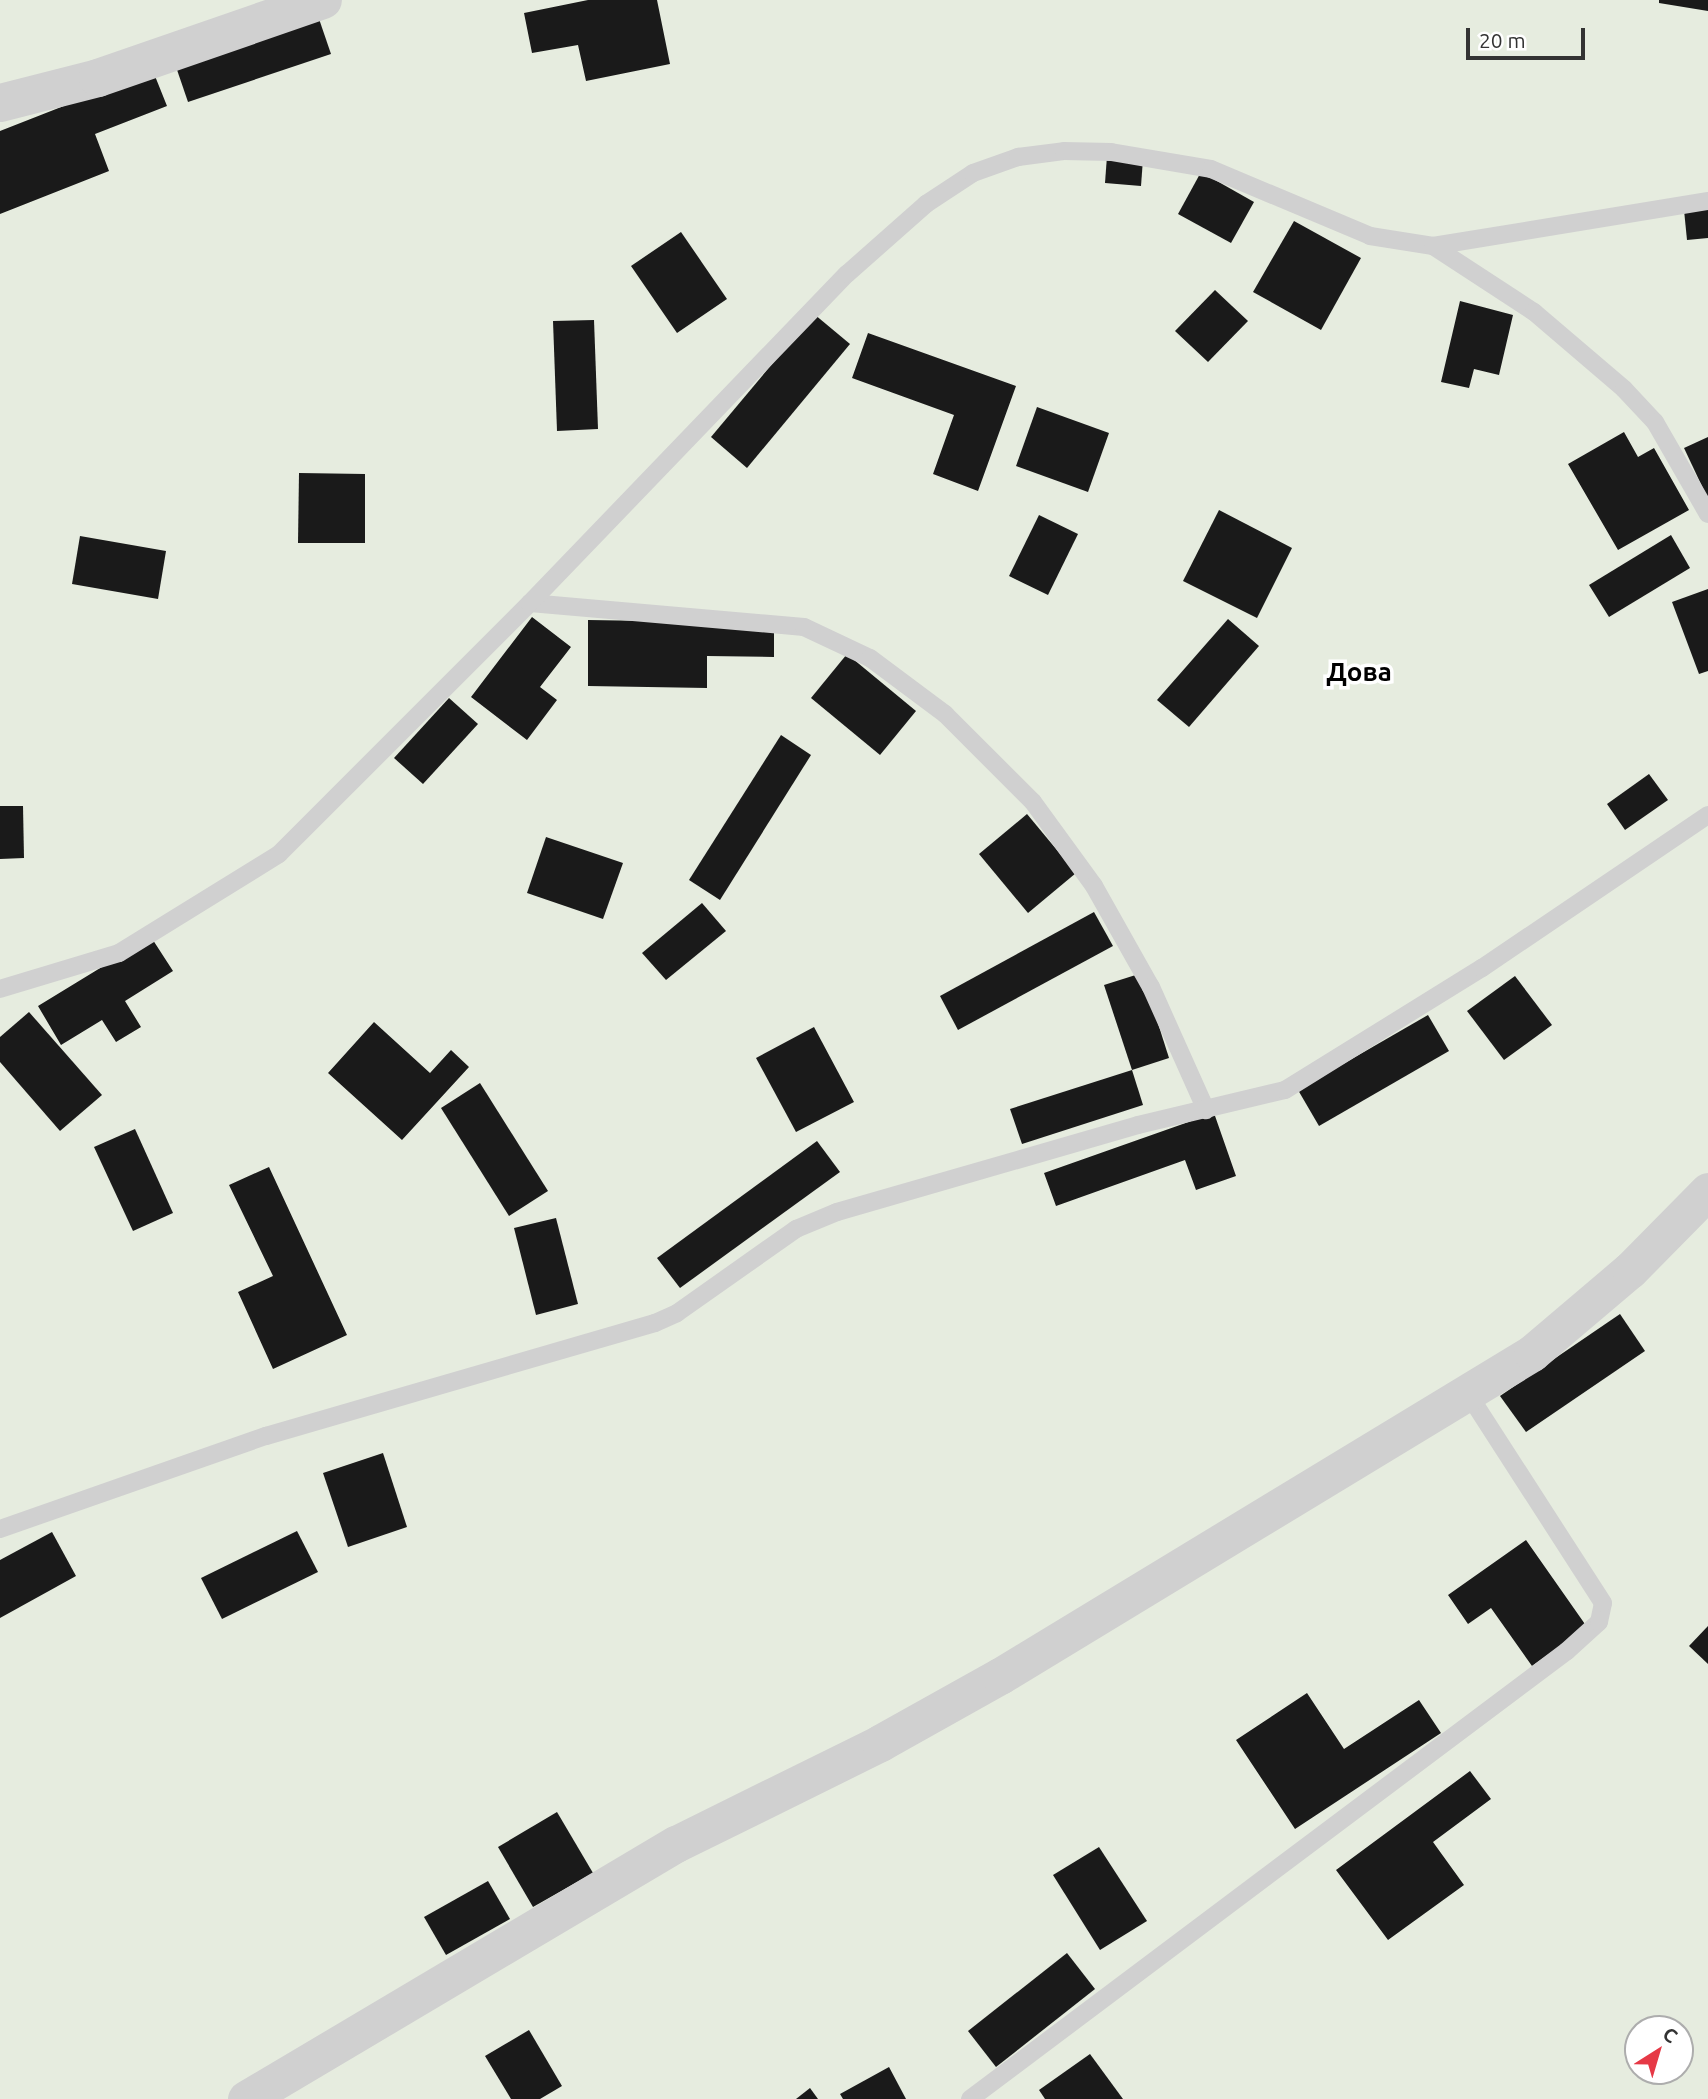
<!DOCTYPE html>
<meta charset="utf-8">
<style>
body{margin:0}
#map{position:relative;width:1708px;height:2099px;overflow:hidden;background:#fff;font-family:Ubuntu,sans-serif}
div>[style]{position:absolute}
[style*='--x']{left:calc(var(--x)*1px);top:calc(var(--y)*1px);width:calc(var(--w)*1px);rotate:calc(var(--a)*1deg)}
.green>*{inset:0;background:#e6ecdf}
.building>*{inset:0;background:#1a1a1a}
.service>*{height:18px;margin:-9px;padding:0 9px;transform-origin:9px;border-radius:9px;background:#d0d0d0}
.minor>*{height:37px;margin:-18.5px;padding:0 18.5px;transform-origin:18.5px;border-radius:18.5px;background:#d0d0d0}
.tertiary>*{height:38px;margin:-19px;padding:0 19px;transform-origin:19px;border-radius:19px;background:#d0d0d0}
span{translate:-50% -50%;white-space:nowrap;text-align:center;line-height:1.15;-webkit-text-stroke:7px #fff;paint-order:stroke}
.quarter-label{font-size:26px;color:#000;font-weight:700}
.north{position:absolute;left:1624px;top:2015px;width:70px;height:70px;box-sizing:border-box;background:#fff;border:2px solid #adadad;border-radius:50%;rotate:37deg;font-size:19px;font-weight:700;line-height:28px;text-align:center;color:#333}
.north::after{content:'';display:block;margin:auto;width:24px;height:32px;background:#e63946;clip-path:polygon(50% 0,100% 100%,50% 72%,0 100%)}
.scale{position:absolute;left:1466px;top:28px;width:119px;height:32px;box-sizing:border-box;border:4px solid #333;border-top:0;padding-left:9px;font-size:21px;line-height:24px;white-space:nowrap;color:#333;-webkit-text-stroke:5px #fff;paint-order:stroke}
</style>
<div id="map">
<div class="green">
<i style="clip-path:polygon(evenodd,0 0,1708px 0,1708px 2099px,0 2099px,0 0,1638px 2029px,1680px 2029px,1680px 2071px,1638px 2071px,1638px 2029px)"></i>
</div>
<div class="building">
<i style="clip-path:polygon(588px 0,657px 0,670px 64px,586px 81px,578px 45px,532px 53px,524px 13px)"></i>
<i style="clip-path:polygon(1659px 0,1708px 0,1708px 11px,1659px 3px)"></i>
<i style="clip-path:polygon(317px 13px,331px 54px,188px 102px,174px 61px)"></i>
<i style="clip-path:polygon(153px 71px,167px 106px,95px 134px,109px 171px,0 214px,0 131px)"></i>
<i style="clip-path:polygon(1107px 156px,1143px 159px,1141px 186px,1105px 183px)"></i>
<i style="clip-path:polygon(1201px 172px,1254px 202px,1231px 243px,1178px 214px)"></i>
<i style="clip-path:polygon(1708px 208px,1708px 238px,1687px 240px,1684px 210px)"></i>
<i style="clip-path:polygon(1294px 221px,1361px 258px,1321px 330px,1253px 292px)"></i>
<i style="clip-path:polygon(681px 232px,727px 299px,677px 333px,631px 266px)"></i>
<i style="clip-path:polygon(1215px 290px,1248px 321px,1208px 362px,1175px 331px)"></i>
<i style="clip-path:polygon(1460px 301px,1513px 315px,1499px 375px,1474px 369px,1469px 388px,1441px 382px)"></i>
<i style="clip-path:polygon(814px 314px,850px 344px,747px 468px,711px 437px)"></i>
<i style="clip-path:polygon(594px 320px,598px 429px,557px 431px,553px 321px)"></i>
<i style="clip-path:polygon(868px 333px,1016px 386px,978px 491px,933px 474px,954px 415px,852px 378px)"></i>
<i style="clip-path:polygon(1037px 407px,1109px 433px,1088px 492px,1016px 466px)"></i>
<i style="clip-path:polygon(1624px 432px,1638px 457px,1654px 448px,1689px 510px,1618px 550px,1568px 464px)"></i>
<i style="clip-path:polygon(1708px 437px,1708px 499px,1684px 448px)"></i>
<i style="clip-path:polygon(299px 473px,365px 474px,365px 543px,298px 543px)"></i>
<i style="clip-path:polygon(1219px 510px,1292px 548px,1257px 618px,1183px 581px)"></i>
<i style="clip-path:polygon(1039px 515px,1078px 534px,1048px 595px,1009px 576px)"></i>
<i style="clip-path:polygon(1671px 535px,1690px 568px,1609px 617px,1589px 585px)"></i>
<i style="clip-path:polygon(80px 536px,166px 551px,158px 599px,72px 584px)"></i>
<i style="clip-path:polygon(1708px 589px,1708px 671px,1699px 674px,1672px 602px)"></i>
<i style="clip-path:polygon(532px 617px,571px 647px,540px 687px,557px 700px,527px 740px,471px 697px)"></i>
<i style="clip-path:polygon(1228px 619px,1259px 646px,1189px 727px,1157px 700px)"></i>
<i style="clip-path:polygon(588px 620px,774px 623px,774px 657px,707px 656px,707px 688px,588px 686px)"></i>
<i style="clip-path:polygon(847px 654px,916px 711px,880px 755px,811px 698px)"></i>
<i style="clip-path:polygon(449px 698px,478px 724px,423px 784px,394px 758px)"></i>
<i style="clip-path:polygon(781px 735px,811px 755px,720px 900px,689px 880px)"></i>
<i style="clip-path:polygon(1649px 774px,1668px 800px,1625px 830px,1607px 804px)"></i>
<i style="clip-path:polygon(0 806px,23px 806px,24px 858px,0 859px)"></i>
<i style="clip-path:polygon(1027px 814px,1076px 873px,1028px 913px,979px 854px)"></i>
<i style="clip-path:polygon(546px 837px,623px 863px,603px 919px,527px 893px)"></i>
<i style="clip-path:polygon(702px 903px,726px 931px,666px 980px,642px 953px)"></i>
<i style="clip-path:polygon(1094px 912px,1113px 946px,958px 1030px,940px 996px)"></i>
<i style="clip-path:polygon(151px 937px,173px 971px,125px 1001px,141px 1027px,116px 1042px,102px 1020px,61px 1045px,38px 1006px)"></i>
<i style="clip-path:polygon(1142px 973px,1169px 1058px,1132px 1070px,1104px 985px)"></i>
<i style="clip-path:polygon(1515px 976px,1552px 1025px,1504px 1060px,1467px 1011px)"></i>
<i style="clip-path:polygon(29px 1012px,102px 1095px,60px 1131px,0 1062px,0 1037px)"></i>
<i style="clip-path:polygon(1428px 1015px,1449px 1051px,1319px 1126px,1298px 1090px)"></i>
<i style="clip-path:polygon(374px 1022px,430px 1073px,451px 1050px,469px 1067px,402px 1140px,328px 1073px)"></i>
<i style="clip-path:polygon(814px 1027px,854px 1102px,796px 1132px,756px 1058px)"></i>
<i style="clip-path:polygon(1132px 1070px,1143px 1105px,1022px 1144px,1010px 1109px)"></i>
<i style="clip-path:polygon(480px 1083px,548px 1191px,509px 1216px,441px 1108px)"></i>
<i style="clip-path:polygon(1214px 1113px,1236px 1176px,1196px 1190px,1185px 1160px,1056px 1206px,1044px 1173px)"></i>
<i style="clip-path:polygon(135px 1129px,173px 1213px,133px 1231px,94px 1147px)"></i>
<i style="clip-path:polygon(817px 1141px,840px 1172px,680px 1288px,657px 1258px)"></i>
<i style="clip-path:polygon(269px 1167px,347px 1335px,273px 1369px,238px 1292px,273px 1276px,229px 1185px)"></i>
<i style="clip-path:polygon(556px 1218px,578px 1304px,536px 1315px,514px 1228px)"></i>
<i style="clip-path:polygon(1620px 1314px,1645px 1351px,1526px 1432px,1500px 1396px)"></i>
<i style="clip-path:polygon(383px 1453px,407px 1527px,348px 1547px,323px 1473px)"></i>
<i style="clip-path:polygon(297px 1531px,318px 1572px,222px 1619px,201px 1578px)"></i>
<i style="clip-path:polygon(52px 1532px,76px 1576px,0 1618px,0 1560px)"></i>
<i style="clip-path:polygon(1526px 1540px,1587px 1627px,1532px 1666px,1491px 1608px,1468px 1624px,1448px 1595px)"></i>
<i style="clip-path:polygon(1708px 1626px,1708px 1664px,1689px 1646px)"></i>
<i style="clip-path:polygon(1307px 1693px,1344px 1749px,1419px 1700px,1441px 1733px,1295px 1829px,1236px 1740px)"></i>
<i style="clip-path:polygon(1470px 1771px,1491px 1799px,1433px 1842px,1464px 1885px,1388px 1940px,1336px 1870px)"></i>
<i style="clip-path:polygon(557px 1812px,593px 1873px,533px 1907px,498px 1847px)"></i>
<i style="clip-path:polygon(1099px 1847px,1147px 1921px,1100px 1950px,1053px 1875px)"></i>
<i style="clip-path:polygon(488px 1881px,510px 1919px,446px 1955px,424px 1917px)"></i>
<i style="clip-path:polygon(1067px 1953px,1095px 1989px,996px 2067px,968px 2031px)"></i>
<i style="clip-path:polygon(529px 2030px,562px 2086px,540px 2099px,511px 2099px,485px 2056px)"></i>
<i style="clip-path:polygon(1090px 2054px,1123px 2099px,1045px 2099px,1039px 2090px)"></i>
<i style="clip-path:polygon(889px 2067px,906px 2099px,843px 2099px,840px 2094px)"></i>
<i style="clip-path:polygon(810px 2088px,818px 2099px,796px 2099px)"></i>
</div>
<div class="service">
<i style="--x:1433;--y:246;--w:121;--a:33.2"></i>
<i style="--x:1534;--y:312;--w:118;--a:40.5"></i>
<i style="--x:1624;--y:389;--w:45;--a:46.8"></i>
<i style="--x:1655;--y:422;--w:106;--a:60.1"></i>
<i style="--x:530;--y:603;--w:275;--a:5"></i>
<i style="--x:804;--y:627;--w:73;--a:25.2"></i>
<i style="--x:870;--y:658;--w:94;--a:36.7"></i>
<i style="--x:945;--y:714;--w:124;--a:45"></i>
<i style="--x:1033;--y:802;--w:104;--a:54"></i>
<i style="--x:1094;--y:886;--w:116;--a:60.6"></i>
<i style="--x:1151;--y:987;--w:135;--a:65.9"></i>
<i style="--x:0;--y:989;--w:124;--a:-16.8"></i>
<i style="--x:119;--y:953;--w:188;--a:-31.7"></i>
<i style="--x:279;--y:854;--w:355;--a:-45"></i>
<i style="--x:530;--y:603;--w:457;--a:-46.1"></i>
<i style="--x:847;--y:274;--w:106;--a:-41.5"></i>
<i style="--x:926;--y:204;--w:56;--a:-33.4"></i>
<i style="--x:973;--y:173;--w:48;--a:-19.6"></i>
<i style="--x:1018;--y:157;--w:46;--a:-7.4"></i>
<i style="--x:1064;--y:151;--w:47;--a:1.2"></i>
<i style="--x:1111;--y:152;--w:101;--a:9.6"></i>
<i style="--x:1211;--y:169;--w:173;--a:22.8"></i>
<i style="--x:1370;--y:236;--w:64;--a:9"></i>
<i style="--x:1433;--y:246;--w:279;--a:-9.3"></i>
<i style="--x:0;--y:1529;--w:282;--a:-19.3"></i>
<i style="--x:266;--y:1436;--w:405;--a:-16.2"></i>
<i style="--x:655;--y:1323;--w:24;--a:-24"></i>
<i style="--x:677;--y:1313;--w:146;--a:-35.2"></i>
<i style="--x:796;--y:1229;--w:44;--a:-22.5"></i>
<i style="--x:837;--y:1212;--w:313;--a:-16.1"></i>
<i style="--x:1138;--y:1125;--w:151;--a:-13.4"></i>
<i style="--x:1285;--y:1090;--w:232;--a:-31.8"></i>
<i style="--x:1482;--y:968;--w:273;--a:-34.1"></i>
<i style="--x:970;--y:2099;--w:746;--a:-36.89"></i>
<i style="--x:1567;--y:1651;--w:43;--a:-42.2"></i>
<i style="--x:1599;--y:1622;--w:19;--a:-78"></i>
<i style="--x:1603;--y:1603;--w:251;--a:-122.8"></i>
</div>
<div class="minor">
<i style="--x:246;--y:2099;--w:500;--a:-30.7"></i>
<i style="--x:676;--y:1844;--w:228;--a:-26.3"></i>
<i style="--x:880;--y:1743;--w:137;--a:-29.2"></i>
<i style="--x:1000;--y:1676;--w:622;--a:-31.26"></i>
<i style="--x:1532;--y:1353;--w:128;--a:-40.3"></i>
<i style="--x:1630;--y:1270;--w:111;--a:-45.4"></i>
</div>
<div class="tertiary">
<i style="--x:0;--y:103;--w:101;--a:-14.3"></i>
<i style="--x:98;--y:78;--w:238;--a:-19.1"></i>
</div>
<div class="quarter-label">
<span style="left:1359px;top:672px">Дова</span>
</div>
<div class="north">С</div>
<div class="scale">20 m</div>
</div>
